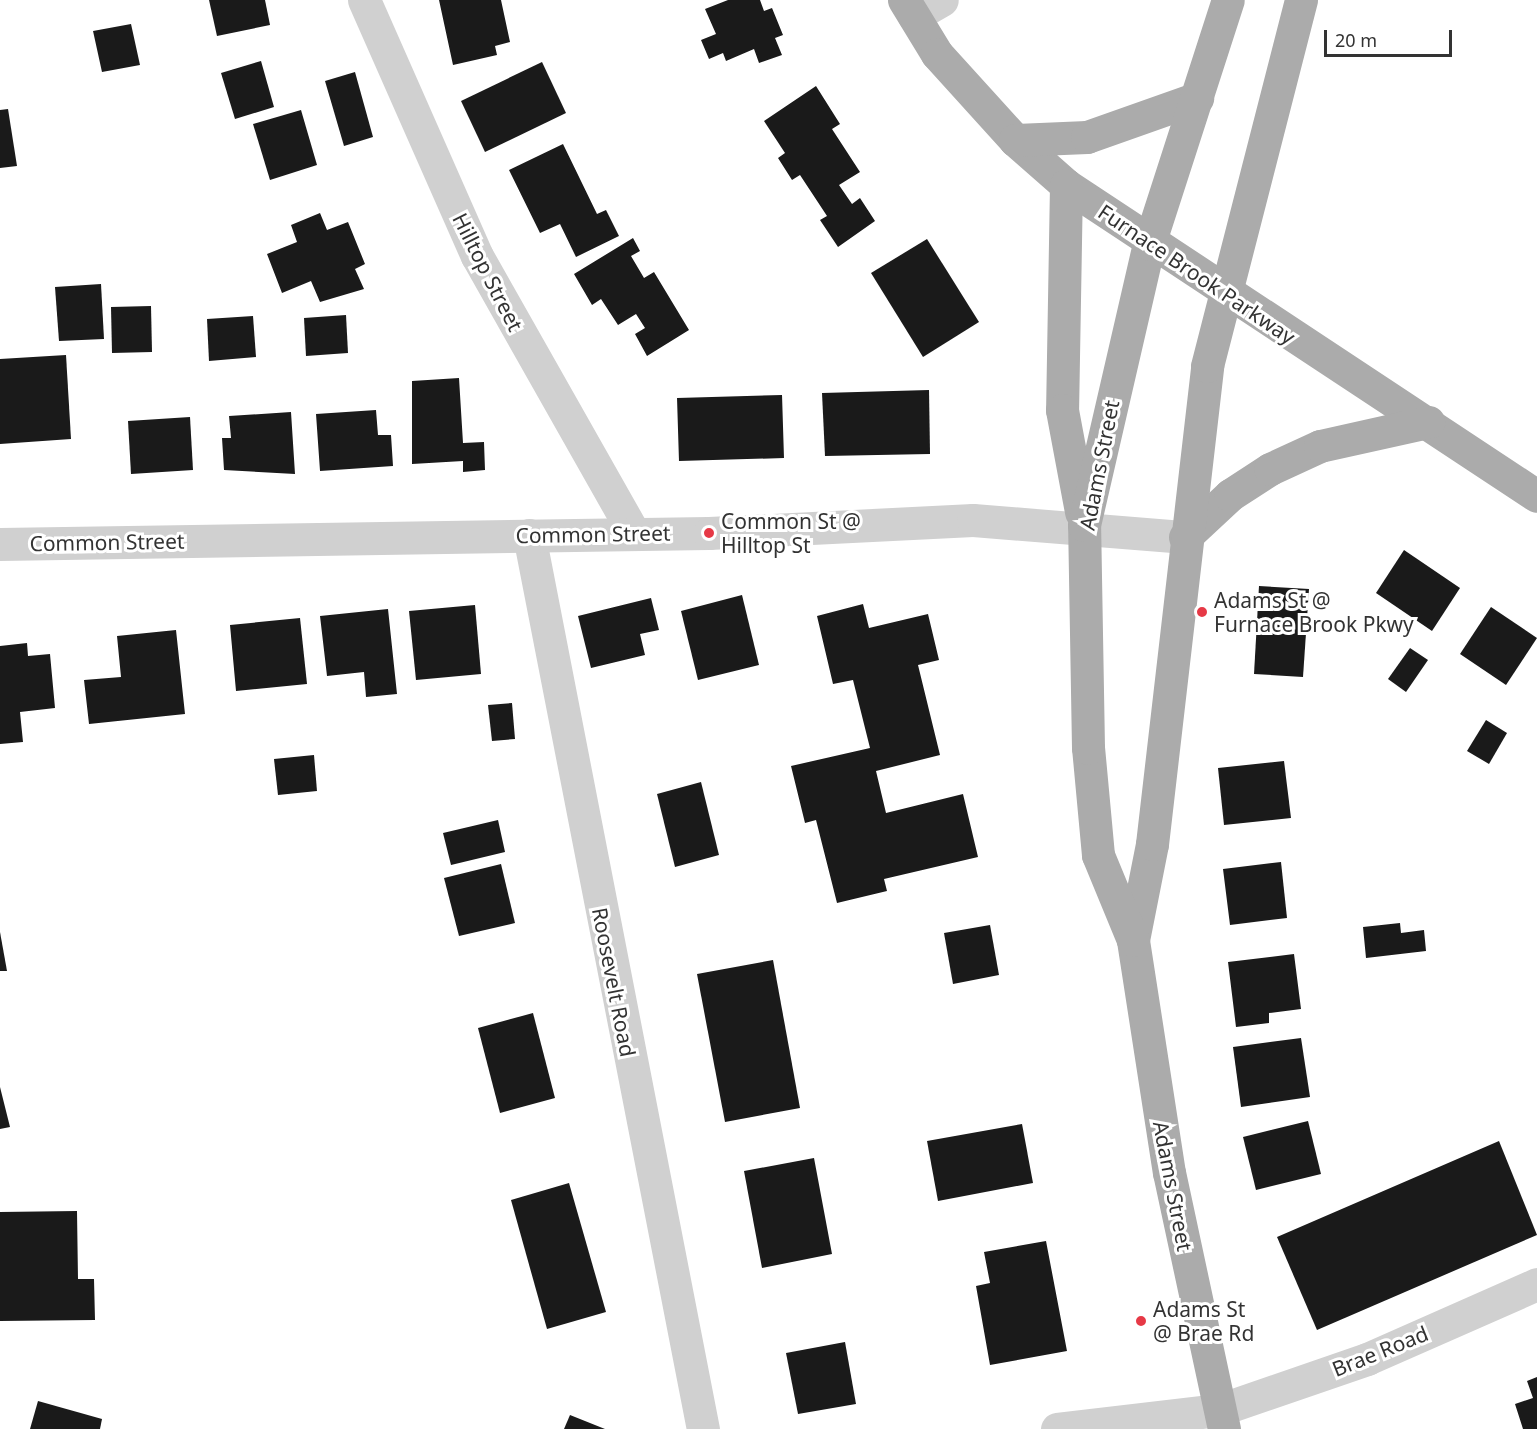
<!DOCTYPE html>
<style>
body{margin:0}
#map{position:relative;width:1537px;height:1429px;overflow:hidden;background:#fff;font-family:"Noto Sans",sans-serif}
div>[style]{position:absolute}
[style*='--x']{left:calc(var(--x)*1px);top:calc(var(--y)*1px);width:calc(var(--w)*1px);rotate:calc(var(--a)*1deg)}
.building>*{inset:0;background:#1a1a1a}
.minor>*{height:33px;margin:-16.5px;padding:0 16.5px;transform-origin:16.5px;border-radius:16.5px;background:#d0d0d0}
.major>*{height:33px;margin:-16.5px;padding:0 16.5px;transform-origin:16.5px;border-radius:16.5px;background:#ababab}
.dots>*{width:16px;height:16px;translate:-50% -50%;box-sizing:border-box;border:3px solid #fff;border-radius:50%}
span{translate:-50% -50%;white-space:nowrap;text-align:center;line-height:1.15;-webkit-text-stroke:6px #fff;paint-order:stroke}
.street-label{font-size:21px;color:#333}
.poi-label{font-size:21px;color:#333}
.left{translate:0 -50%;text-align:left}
.scale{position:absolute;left:1324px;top:30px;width:128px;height:27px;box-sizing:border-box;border:3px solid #333;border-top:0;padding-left:8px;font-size:18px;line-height:21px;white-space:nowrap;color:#333;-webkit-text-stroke:4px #fff;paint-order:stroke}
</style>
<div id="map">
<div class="building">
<i style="clip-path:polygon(209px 0,265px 0,270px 25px,217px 36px)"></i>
<i style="clip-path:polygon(439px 0,501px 0,510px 42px,495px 46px,497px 55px,453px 65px)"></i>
<i style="clip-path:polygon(728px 0,760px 0,764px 11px,772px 8px,783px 35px,775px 38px,782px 55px,759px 63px,754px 49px,726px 61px,723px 53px,709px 59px,701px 40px,716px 34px,705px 9px)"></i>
<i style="clip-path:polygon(131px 24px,140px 65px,102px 72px,93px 31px)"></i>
<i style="clip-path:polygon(261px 61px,274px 107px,235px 119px,221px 73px)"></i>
<i style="clip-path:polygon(542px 62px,566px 113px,485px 152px,461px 101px)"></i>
<i style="clip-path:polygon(355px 72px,373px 137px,344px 146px,325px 81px)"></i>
<i style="clip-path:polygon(816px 86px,840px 124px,832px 129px,860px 172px,839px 185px,852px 204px,860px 198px,875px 221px,838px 247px,820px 220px,827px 216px,800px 175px,792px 180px,778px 158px,785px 153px,764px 121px)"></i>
<i style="clip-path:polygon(8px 109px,17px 166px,0 168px,0 110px)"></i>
<i style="clip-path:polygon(301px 110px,317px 165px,270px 180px,253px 124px)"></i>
<i style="clip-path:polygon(563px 144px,597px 214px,606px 210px,619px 236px,576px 257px,560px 224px,540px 233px,509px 170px)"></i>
<i style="clip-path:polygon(320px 213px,327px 230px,348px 222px,365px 264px,355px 269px,364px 289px,320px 302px,311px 281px,282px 293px,267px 254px,297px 242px,291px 225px)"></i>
<i style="clip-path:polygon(633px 238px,640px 251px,631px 256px,644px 278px,654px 272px,689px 330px,647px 356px,635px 334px,645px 328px,636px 314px,618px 325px,601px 299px,592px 305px,574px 274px)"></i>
<i style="clip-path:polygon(927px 239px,979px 322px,923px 357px,871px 273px)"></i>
<i style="clip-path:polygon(101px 284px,104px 339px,59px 341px,55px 287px)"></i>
<i style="clip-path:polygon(151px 306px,152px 352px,112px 353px,111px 307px)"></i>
<i style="clip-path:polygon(346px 315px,348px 353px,306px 356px,304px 318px)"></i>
<i style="clip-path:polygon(253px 316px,256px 357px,209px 361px,207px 319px)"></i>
<i style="clip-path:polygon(66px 355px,71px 439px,0 444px,0 359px)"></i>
<i style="clip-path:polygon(459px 378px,463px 443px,484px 442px,485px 470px,463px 472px,463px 461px,412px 464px,412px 381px)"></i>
<i style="clip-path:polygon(929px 390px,930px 454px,825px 456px,822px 393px)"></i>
<i style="clip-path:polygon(782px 395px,784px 458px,679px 461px,677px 398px)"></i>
<i style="clip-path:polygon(376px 410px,378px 435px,391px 435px,393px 466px,320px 471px,316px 414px)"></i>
<i style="clip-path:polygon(291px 412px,295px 474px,224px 470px,222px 438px,231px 438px,229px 416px)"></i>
<i style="clip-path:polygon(190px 417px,193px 470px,131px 474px,128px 421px)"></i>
<i style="clip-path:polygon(1404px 550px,1460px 588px,1432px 631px,1376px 593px)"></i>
<i style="clip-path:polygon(1259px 586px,1309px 589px,1303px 677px,1254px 674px)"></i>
<i style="clip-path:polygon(742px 595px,759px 665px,698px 680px,681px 611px)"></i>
<i style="clip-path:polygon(651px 598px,659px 630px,640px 634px,645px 655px,591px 668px,578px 616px)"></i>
<i style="clip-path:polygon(863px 604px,869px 628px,928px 614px,939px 660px,918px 665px,940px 755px,876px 771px,886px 813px,963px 794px,978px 857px,884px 879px,887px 891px,837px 903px,816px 820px,805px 823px,791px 766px,870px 748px,853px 680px,833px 684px,817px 616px)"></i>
<i style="clip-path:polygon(475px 605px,481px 674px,416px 680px,409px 611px)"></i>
<i style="clip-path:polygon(1491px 607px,1537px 638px,1506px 685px,1460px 654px)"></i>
<i style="clip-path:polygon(388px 609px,397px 694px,366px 697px,364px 672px,327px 676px,320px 616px)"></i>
<i style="clip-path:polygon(300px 618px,307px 684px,236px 691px,230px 625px)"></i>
<i style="clip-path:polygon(176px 630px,185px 714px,89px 724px,84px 680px,121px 677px,117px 636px)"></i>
<i style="clip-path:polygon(27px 643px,28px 656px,50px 654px,55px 708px,20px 712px,23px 742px,0 744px,0 646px)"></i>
<i style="clip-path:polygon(1410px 648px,1428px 660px,1406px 692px,1388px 679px)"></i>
<i style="clip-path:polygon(512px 703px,515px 739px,492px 741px,488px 705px)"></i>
<i style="clip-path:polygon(1486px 720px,1507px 733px,1489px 764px,1467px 751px)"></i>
<i style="clip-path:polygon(314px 755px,317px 791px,278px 795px,274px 759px)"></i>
<i style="clip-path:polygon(1284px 761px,1291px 818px,1224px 825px,1218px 768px)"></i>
<i style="clip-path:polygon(701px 782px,719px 855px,675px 867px,657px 794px)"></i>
<i style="clip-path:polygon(498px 820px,505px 852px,451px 865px,443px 833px)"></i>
<i style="clip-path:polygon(1281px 862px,1287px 918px,1230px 925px,1223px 869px)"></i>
<i style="clip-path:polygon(501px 864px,515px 923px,459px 936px,444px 878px)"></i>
<i style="clip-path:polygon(1400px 923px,1401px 933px,1424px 930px,1426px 951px,1366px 958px,1363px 927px)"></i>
<i style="clip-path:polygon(990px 925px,999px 975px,953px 984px,944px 933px)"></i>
<i style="clip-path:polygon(0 932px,7px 971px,0 971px)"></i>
<i style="clip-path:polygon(1294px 954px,1301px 1009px,1269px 1013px,1269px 1023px,1236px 1027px,1228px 962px)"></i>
<i style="clip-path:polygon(773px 960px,800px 1108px,725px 1122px,697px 974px)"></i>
<i style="clip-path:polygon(533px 1013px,555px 1098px,500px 1113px,478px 1028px)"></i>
<i style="clip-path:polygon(1301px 1038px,1310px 1097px,1241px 1107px,1233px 1047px)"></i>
<i style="clip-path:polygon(0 1087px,10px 1127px,0 1129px)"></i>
<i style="clip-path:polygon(1308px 1121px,1321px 1174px,1256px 1190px,1243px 1137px)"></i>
<i style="clip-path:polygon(1022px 1124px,1033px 1183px,938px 1201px,927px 1141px)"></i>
<i style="clip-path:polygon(1499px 1141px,1537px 1235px,1317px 1330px,1277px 1237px)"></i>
<i style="clip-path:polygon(814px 1158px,832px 1254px,762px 1268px,744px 1171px)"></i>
<i style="clip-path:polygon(569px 1183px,606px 1312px,547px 1329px,511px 1200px)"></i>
<i style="clip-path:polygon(77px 1211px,78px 1279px,94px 1279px,95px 1320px,0 1321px,0 1212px)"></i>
<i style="clip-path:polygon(1046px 1241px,1067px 1351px,990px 1365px,976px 1286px,990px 1283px,984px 1252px)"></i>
<i style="clip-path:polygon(845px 1342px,856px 1404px,798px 1414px,786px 1353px)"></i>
<i style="clip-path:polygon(1537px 1377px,1537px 1429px,1523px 1429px,1515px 1404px,1533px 1398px,1527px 1381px)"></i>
<i style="clip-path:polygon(38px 1401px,102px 1419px,100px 1429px,30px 1429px)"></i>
<i style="clip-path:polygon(570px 1415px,605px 1429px,564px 1429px)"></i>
</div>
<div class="minor">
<i style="--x:364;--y:0;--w:280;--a:66.2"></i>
<i style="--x:477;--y:256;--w:317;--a:60.5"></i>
<i style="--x:914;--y:16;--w:32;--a:-30"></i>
<i style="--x:529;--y:535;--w:911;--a:78.99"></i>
<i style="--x:0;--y:544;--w:709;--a:-0.89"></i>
<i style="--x:709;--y:533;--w:264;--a:-2.8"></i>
<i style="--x:973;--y:520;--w:213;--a:4.6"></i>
<i style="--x:1057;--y:1429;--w:163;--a:-6.7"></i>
<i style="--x:1219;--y:1410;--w:157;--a:-19"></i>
<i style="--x:1367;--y:1359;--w:186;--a:-23.8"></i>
</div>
<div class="major">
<i style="--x:904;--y:0;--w:63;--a:58.6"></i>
<i style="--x:937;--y:54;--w:116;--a:47.8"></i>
<i style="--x:1015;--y:140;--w:68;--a:41.4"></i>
<i style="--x:1066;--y:185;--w:564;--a:33.44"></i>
<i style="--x:1015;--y:140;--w:72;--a:-2.4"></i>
<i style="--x:1087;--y:137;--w:117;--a:-19.5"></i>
<i style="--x:1066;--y:185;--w:225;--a:91"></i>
<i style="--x:1062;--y:410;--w:104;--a:79.4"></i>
<i style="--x:1185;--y:537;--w:62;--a:-43"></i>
<i style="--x:1230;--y:495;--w:48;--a:-33"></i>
<i style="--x:1270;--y:469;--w:55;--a:-24.7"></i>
<i style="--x:1320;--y:446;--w:111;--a:-12.5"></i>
<i style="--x:1133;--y:940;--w:98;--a:-78.8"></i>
<i style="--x:1152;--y:844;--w:481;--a:-83.4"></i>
<i style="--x:1207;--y:366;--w:378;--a:-75.6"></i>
<i style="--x:1224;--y:1429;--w:262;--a:-102.1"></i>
<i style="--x:1169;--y:1173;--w:236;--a:-98.8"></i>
<i style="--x:1133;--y:940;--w:92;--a:-112.4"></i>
<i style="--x:1098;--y:855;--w:107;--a:-95.3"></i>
<i style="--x:1088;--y:748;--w:223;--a:-91"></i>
<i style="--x:1084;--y:525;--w:288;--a:-77"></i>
<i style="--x:1149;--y:244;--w:256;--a:-72.1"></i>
</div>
<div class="dots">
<i style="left:709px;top:533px;background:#e63946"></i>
<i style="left:1202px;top:612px;background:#e63946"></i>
<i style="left:1141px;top:1321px;background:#e63946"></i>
</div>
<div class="street-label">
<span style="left:488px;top:272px;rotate:63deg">Hilltop Street</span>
<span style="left:1197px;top:274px;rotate:34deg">Furnace Brook Parkway</span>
<span style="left:1099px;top:465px;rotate:-79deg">Adams Street</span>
<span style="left:593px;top:534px;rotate:-1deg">Common Street</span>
<span style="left:107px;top:542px;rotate:-1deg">Common Street</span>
<span style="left:614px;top:982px;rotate:79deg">Roosevelt Road</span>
<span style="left:1173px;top:1186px;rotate:79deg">Adams Street</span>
<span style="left:1380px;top:1351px;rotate:-22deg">Brae Road</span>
</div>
<div class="poi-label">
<span class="left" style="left:721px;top:533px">Common St @<br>Hilltop St</span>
<span class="left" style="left:1214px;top:612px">Adams St @<br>Furnace Brook Pkwy</span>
<span class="left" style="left:1153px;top:1321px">Adams St<br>@ Brae Rd</span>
</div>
<div class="scale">20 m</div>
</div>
